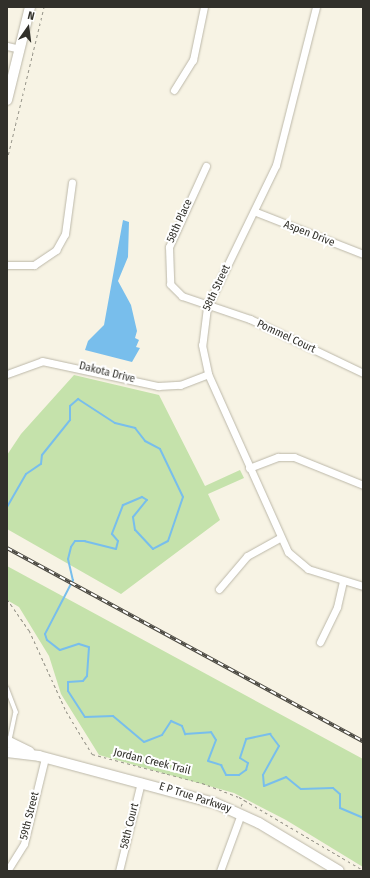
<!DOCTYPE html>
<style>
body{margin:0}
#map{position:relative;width:370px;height:878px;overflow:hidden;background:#f7f3e4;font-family:"Fira Sans Condensed",sans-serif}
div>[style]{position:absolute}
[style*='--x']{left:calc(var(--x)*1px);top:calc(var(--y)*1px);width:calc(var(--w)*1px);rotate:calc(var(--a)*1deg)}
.green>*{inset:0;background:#c5e2ab}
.water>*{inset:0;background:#78beec}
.stream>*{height:2px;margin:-1px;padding:0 1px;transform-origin:1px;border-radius:1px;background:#78beec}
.path>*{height:1px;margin-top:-0.5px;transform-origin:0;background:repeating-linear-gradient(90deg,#959388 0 3px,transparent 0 6px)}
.roads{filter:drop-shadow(0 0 1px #bcb8a9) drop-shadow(0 0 1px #bcb8a9)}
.lane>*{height:3.5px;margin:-1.75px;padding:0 1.75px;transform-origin:1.75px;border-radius:1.75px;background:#fff}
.street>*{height:7px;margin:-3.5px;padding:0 3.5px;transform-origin:3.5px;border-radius:3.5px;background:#fff}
.secondary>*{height:10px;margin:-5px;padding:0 5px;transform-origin:5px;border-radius:5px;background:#fff}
.rail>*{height:3.5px;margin-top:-1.75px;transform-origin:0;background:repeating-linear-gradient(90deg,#fff 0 6px,#4a4841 0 12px);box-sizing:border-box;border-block:1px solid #4a4841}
span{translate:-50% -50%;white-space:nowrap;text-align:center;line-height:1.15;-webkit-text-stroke:4px #fff;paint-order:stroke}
.street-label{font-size:11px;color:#31302a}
.frame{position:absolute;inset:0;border:8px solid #31302a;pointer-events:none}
.north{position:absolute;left:8px;top:8px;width:40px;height:40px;-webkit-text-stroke:3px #fff;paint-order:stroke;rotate:14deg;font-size:11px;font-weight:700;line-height:16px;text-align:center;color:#31302a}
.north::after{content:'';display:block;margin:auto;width:14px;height:18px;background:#31302a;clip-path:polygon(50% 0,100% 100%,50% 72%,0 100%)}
</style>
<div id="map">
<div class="green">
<i style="clip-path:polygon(74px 375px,159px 395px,205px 486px,240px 470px,244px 478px,208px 494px,220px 520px,121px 594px,7px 529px,7px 455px,21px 434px)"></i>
<i style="clip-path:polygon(7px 566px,363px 759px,363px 867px,286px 820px,234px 793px,99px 755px,61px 694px,49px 656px,19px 607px,7px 600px)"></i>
</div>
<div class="water">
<i style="clip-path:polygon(123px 220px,129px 222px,128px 257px,118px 281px,131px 305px,137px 331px,135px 338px,139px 340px,136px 347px,140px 348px,132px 362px,85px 350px,88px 341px,104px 325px)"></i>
</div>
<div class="stream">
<i style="--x:7;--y:507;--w:38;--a:-60"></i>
<i style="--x:26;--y:474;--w:18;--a:-34"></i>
<i style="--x:41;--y:464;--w:9;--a:-84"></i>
<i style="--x:42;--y:455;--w:45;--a:-51.3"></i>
<i style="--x:70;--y:420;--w:14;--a:-90"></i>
<i style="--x:70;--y:406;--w:11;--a:-41"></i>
<i style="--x:78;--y:399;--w:44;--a:33"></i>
<i style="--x:115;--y:423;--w:21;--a:14"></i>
<i style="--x:135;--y:428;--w:16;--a:52"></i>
<i style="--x:145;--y:441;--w:17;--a:28"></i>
<i style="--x:160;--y:449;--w:53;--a:64.4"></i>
<i style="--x:183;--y:497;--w:46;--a:108.8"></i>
<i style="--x:168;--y:541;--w:17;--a:152"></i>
<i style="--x:153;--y:549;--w:26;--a:-133"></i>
<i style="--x:135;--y:530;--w:13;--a:-99"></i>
<i style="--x:133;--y:517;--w:22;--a:-51"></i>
<i style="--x:147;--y:500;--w:6;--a:-149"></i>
<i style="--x:142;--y:497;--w:21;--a:157"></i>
<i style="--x:123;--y:505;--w:31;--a:111"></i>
<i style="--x:112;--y:534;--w:9;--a:49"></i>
<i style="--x:118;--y:541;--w:8;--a:104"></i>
<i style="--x:116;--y:549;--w:32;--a:-166"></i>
<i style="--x:85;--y:541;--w:10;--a:180"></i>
<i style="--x:75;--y:541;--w:7;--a:124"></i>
<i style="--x:71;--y:547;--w:12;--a:104"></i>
<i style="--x:68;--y:559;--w:22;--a:77"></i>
<i style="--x:73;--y:580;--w:61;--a:117.4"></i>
<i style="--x:45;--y:634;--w:6;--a:72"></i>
<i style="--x:47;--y:640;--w:16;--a:38"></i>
<i style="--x:60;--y:650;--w:20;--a:-18"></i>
<i style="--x:79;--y:644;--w:10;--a:17"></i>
<i style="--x:89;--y:647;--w:29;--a:94"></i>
<i style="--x:87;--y:676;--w:6;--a:129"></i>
<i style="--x:83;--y:681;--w:15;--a:176"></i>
<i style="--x:68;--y:682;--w:9;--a:90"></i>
<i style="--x:68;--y:691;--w:31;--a:57"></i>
<i style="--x:85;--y:717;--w:28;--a:-2"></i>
<i style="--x:113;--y:716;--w:40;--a:40"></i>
<i style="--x:144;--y:742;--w:19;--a:-21"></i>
<i style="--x:162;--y:735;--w:17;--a:-57"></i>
<i style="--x:171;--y:721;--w:12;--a:24"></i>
<i style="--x:182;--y:726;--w:9;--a:69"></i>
<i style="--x:185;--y:734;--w:26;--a:-4"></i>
<i style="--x:211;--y:732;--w:9;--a:58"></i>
<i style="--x:216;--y:740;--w:22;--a:111"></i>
<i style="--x:208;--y:761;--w:14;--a:17"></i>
<i style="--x:221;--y:765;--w:11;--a:63"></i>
<i style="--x:226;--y:775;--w:13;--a:0"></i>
<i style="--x:239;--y:775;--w:9;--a:-36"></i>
<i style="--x:246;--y:770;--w:7;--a:-74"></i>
<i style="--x:248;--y:763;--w:9;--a:-148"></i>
<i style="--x:240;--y:758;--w:20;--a:-72"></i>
<i style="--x:246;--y:739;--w:25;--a:-12"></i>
<i style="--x:270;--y:734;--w:15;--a:53"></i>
<i style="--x:279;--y:746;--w:33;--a:119"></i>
<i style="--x:263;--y:775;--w:11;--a:85"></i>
<i style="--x:264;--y:786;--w:24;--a:-22"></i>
<i style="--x:286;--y:777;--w:19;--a:39"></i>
<i style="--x:301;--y:789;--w:32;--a:-2"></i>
<i style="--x:333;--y:788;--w:9;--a:41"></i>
<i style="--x:340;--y:794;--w:14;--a:90"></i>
<i style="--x:340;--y:808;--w:25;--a:23"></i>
</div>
<div class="path">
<i style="--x:7;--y:160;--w:157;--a:-76.4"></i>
<i style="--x:7;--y:599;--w:38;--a:55"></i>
<i style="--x:29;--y:630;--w:89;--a:65.4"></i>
<i style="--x:66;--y:711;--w:50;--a:58.8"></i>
<i style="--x:92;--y:754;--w:114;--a:14.8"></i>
<i style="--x:202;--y:783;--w:40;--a:21"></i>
<i style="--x:239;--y:797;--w:144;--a:30.5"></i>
<i style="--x:241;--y:806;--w:7;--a:-63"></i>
</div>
<div class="roads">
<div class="lane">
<i style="--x:7;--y:688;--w:26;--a:69"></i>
<i style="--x:16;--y:712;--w:29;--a:102"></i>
</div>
<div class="street">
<i style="--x:316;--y:7;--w:163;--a:104.2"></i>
<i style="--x:276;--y:165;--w:158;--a:115.9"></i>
<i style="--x:207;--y:307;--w:38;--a:97"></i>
<i style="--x:202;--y:345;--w:30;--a:78"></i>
<i style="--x:208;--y:374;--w:195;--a:65.8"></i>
<i style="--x:288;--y:552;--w:26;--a:40"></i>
<i style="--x:308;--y:569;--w:58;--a:17.2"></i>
<i style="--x:7;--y:46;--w:13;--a:13"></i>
<i style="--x:174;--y:90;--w:36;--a:-58"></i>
<i style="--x:193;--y:60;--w:54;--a:-78.3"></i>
<i style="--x:206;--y:166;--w:89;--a:114.6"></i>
<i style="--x:169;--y:247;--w:37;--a:88"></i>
<i style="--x:170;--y:284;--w:17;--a:45"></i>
<i style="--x:182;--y:296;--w:72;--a:18.7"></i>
<i style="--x:250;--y:319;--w:125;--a:25.5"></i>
<i style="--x:256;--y:212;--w:115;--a:21.4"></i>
<i style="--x:7;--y:265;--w:27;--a:0"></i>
<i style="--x:34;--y:265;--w:27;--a:-34"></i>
<i style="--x:56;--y:250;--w:18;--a:-61"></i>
<i style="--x:65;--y:234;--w:52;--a:-82.3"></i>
<i style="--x:7;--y:374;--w:37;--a:-20"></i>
<i style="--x:42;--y:361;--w:119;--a:12.2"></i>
<i style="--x:158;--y:386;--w:22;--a:-3"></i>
<i style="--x:180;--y:385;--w:30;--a:-21"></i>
<i style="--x:249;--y:468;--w:31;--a:-21"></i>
<i style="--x:278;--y:457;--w:16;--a:0"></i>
<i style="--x:294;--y:457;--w:74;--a:22.1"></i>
<i style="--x:219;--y:589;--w:43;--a:-49.7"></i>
<i style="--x:247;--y:556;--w:38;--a:-29"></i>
<i style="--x:320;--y:642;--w:39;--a:-64"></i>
<i style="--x:337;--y:607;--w:27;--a:-77"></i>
<i style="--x:7;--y:871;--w:32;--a:-58"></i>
<i style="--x:24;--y:844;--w:89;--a:-76.3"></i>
<i style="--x:119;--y:871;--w:92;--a:-76.1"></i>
<i style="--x:220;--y:871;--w:61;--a:-69.8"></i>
</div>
<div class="secondary">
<i style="--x:7;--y:100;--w:96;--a:-76.1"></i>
<i style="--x:7;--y:741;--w:25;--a:26"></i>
<i style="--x:7;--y:752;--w:32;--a:7"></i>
<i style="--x:39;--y:756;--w:182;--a:15"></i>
<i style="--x:215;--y:803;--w:48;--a:24.4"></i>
<i style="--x:259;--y:823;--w:93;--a:31"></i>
</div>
</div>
<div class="rail">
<i style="--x:7;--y:548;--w:405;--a:28.5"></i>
</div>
<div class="street-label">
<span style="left:180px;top:221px;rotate:-66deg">58th Place</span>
<span style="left:309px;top:234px;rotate:21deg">Aspen Drive</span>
<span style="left:217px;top:288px;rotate:-65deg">58th Street</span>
<span style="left:286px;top:337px;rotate:25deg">Pommel Court</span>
<span style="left:107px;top:373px;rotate:14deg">Dakota Drive</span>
<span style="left:152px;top:762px;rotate:14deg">Jordan Creek Trail</span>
<span style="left:195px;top:798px;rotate:18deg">E P True Parkway</span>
<span style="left:30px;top:816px;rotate:-76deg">59th Street</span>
<span style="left:130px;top:826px;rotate:-76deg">58th Court</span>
</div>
<div class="frame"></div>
<div class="north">N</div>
</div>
